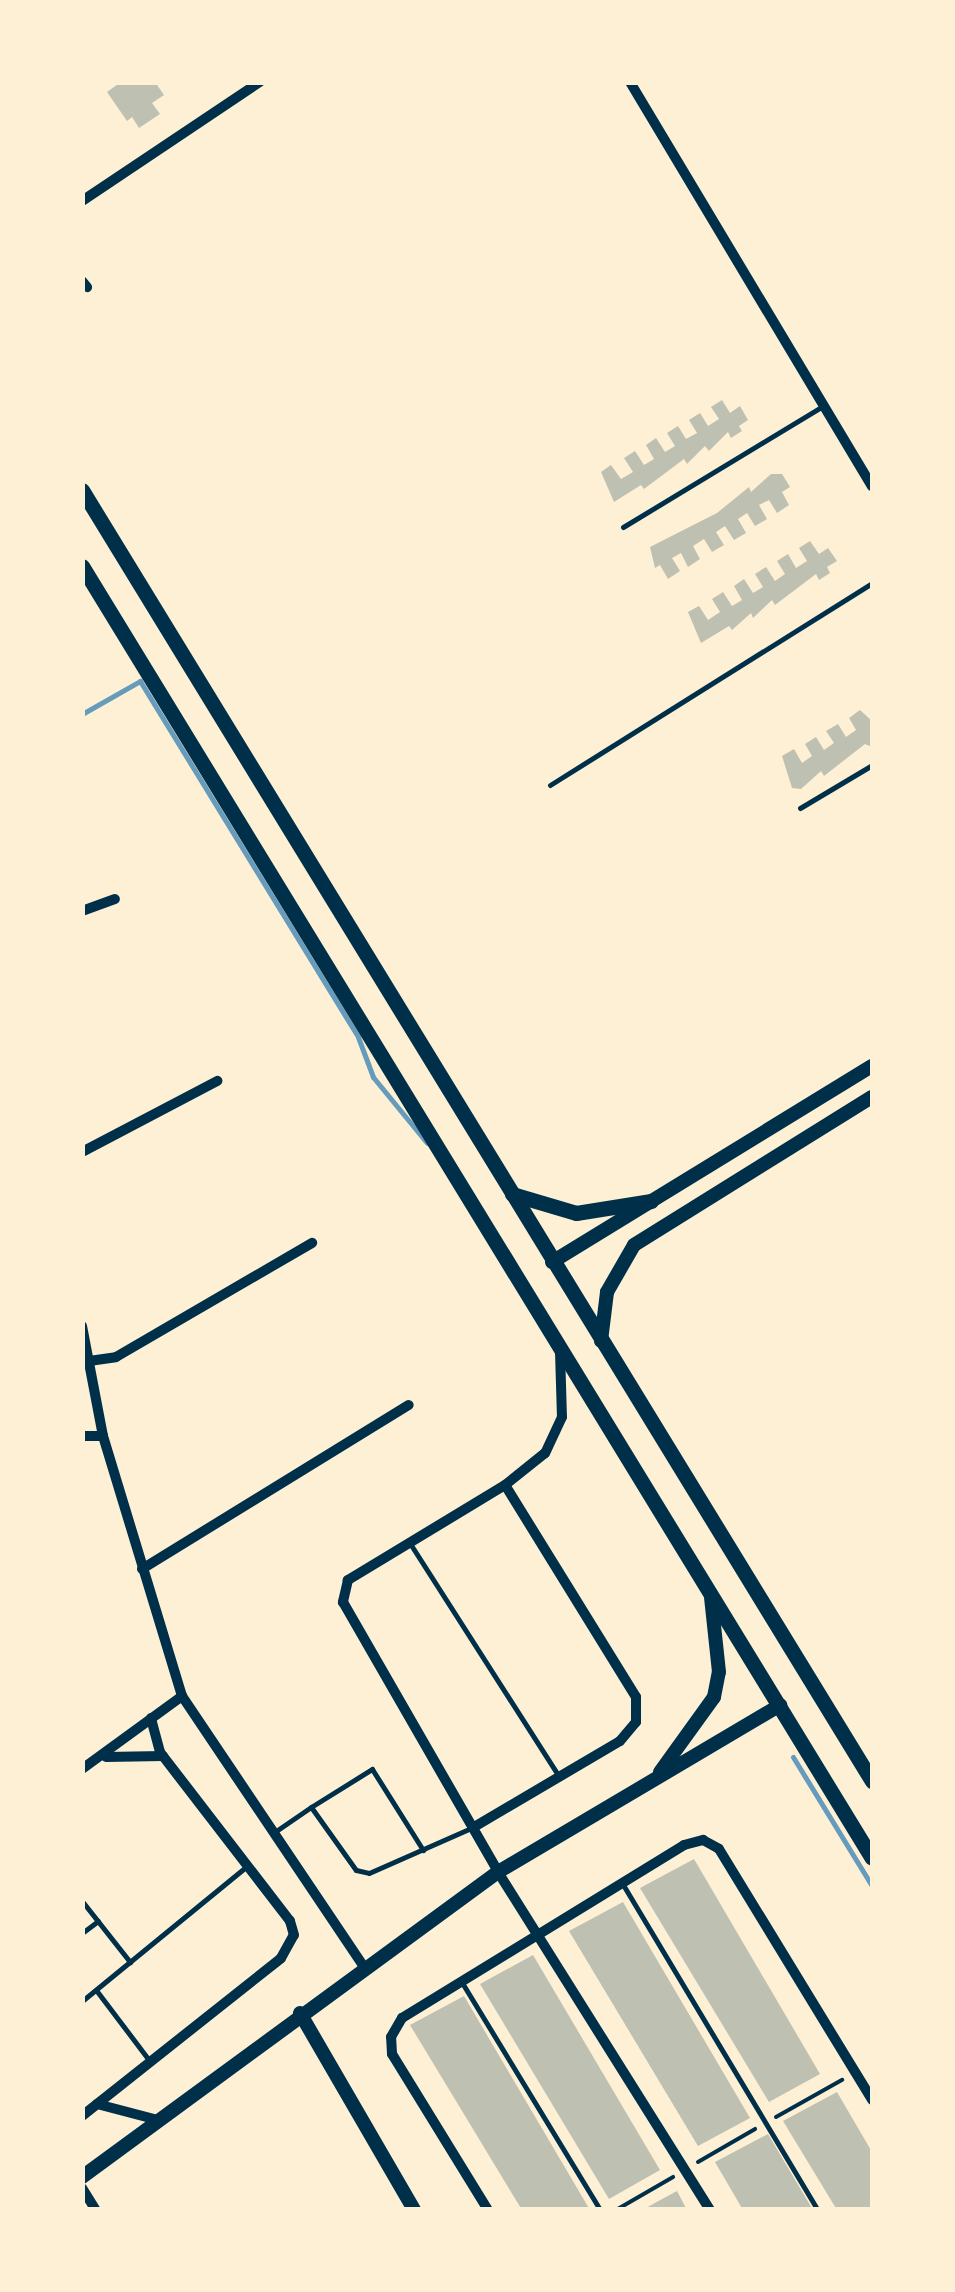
<!DOCTYPE html>
<style>
body{margin:0}
#map{position:relative;width:955px;height:2292px;overflow:hidden;background:#fdf0d5;font-family:"Playfair Display",serif}
div>[style]{position:absolute}
[style*='--x']{left:calc(var(--x)*1px);top:calc(var(--y)*1px);width:calc(var(--w)*1px);rotate:calc(var(--a)*1deg)}
.stream>*{height:5px;margin:-2.5px;padding:0 2.5px;transform-origin:2.5px;border-radius:2.5px;background:#669bbc}
.building>*{inset:0;background:#bec0b2}
.path>*{height:4px;margin:-2px;padding:0 2px;transform-origin:2px;border-radius:2px;background:#003049}
.service>*{height:5px;margin:-2.5px;padding:0 2.5px;transform-origin:2.5px;border-radius:2.5px;background:#003049}
.minor>*{height:10px;margin:-5px;padding:0 5px;transform-origin:5px;border-radius:5px;background:#003049}
.tertiary>*{height:14px;margin:-7px;padding:0 7px;transform-origin:7px;border-radius:7px;background:#003049}
.secondary>*{height:15px;margin:-7.5px;padding:0 7.5px;transform-origin:7.5px;border-radius:7.5px;background:#003049}
span{translate:-50% -50%;white-space:nowrap;text-align:center;line-height:1.15;-webkit-text-stroke:10px #fdf0d5;paint-order:stroke}
.frame{position:absolute;inset:0;border:85px solid #fdf0d5;pointer-events:none}
</style>
<div id="map">
<div class="stream">
<i style="--x:82;--y:714;--w:67;--a:-29.6"></i>
<i style="--x:140;--y:681;--w:417;--a:58.5"></i>
<i style="--x:358;--y:1037;--w:43;--a:69.4"></i>
<i style="--x:373;--y:1077;--w:85;--a:50.7"></i>
<i style="--x:793;--y:1757;--w:151;--a:58.5"></i>
</div>
<div class="building">
<i style="clip-path:polygon(121px 82px,155px 82px,164px 95px,152px 103px,160px 114px,139px 128px,132px 117px,127px 121px,107px 92px)"></i>
<i style="clip-path:polygon(722px 400px,730px 413px,740px 406px,748px 420px,739px 426px,742px 431px,731px 438px,728px 432px,709px 451px,705px 446px,687px 464px,684px 459px,644px 489px,641px 485px,614px 502px,601px 472px,611px 465px,621px 479px,633px 472px,624px 458px,635px 451px,644px 465px,654px 459px,646px 445px,656px 438px,665px 452px,675px 446px,667px 433px,678px 426px,686px 439px,697px 433px,689px 420px,700px 413px,708px 426px,719px 419px,711px 407px)"></i>
<i style="clip-path:polygon(771px 474px,782px 474px,790px 487px,782px 492px,789px 505px,777px 513px,769px 500px,759px 505px,767px 519px,755px 526px,747px 513px,738px 519px,746px 533px,734px 540px,725px 526px,716px 532px,724px 545px,712px 552px,704px 539px,693px 546px,700px 559px,688px 567px,681px 553px,672px 558px,680px 571px,668px 579px,660px 565px,655px 568px,650px 547px,717px 513px,749px 487px,751px 492px)"></i>
<i style="clip-path:polygon(810px 541px,819px 554px,828px 548px,837px 561px,827px 567px,830px 573px,819px 580px,816px 574px,775px 605px,772px 600px,753px 618px,751px 613px,732px 630px,729px 626px,701px 643px,688px 612px,699px 606px,708px 620px,720px 612px,712px 599px,723px 592px,732px 606px,742px 600px,734px 586px,744px 579px,753px 593px,763px 587px,755px 574px,766px 567px,775px 581px,785px 574px,777px 561px,788px 554px,796px 568px,807px 561px,799px 548px)"></i>
<i style="clip-path:polygon(860px 710px,872px 721px,872px 747px,865px 744px,824px 776px,821px 771px,801px 789px,792px 788px,782px 756px,794px 749px,802px 763px,812px 756px,805px 744px,816px 737px,824px 750px,834px 743px,826px 731px,838px 724px,846px 737px,856px 730px,849px 718px)"></i>
<i style="clip-path:polygon(694px 1859px,820px 2074px,769px 2102px,640px 1888px)"></i>
<i style="clip-path:polygon(623px 1902px,750px 2118px,698px 2146px,569px 1931px)"></i>
<i style="clip-path:polygon(533px 1955px,660px 2170px,609px 2199px,480px 1984px)"></i>
<i style="clip-path:polygon(464px 1996px,590px 2210px,522px 2210px,410px 2025px)"></i>
<i style="clip-path:polygon(837px 2092px,872px 2152px,872px 2210px,837px 2210px,783px 2121px)"></i>
<i style="clip-path:polygon(768px 2134px,813px 2210px,743px 2210px,715px 2162px)"></i>
<i style="clip-path:polygon(677px 2191px,687px 2210px,642px 2210px)"></i>
</div>
<div class="path">
<i style="--x:776;--y:2117;--w:76;--a:-29.3"></i>
<i style="--x:698;--y:2162;--w:66;--a:-30.1"></i>
<i style="--x:616;--y:2210;--w:66;--a:-30.1"></i>
</div>
<div class="service">
<i style="--x:623;--y:527;--w:232;--a:-31.2"></i>
<i style="--x:550;--y:785;--w:380;--a:-32.1"></i>
<i style="--x:800;--y:808;--w:84;--a:-30.8"></i>
<i style="--x:411;--y:1545;--w:274;--a:57.4"></i>
<i style="--x:311;--y:1807;--w:72;--a:-31.9"></i>
<i style="--x:372;--y:1769;--w:96;--a:57.8"></i>
<i style="--x:276;--y:1831;--w:42;--a:-34.4"></i>
<i style="--x:311;--y:1807;--w:77;--a:54.5"></i>
<i style="--x:356;--y:1870;--w:13;--a:13"></i>
<i style="--x:369;--y:1873;--w:111;--a:-23.8"></i>
<i style="--x:622;--y:1883;--w:381;--a:59.1"></i>
<i style="--x:82;--y:1901;--w:78;--a:51.8"></i>
<i style="--x:82;--y:1933;--w:20;--a:-37"></i>
<i style="--x:461;--y:1981;--w:268;--a:58.7"></i>
<i style="--x:96;--y:1990;--w:88;--a:52.9"></i>
<i style="--x:82;--y:2001;--w:212;--a:-39.3"></i>
</div>
<div class="minor">
<i style="--x:630;--y:82;--w:471;--a:59.1"></i>
<i style="--x:82;--y:201;--w:214;--a:-33.8"></i>
<i style="--x:82;--y:281;--w:8;--a:50"></i>
<i style="--x:82;--y:911;--w:35;--a:-20"></i>
<i style="--x:82;--y:1152;--w:153;--a:-27.7"></i>
<i style="--x:82;--y:1326;--w:112;--a:79.2"></i>
<i style="--x:103;--y:1436;--w:272;--a:73.1"></i>
<i style="--x:182;--y:1696;--w:324;--a:56.1"></i>
<i style="--x:560;--y:1351;--w:66;--a:88.3"></i>
<i style="--x:562;--y:1417;--w:40;--a:115"></i>
<i style="--x:545;--y:1453;--w:51;--a:141.3"></i>
<i style="--x:505;--y:1485;--w:184;--a:148.8"></i>
<i style="--x:348;--y:1580;--w:23;--a:103"></i>
<i style="--x:343;--y:1602;--w:311;--a:60.1"></i>
<i style="--x:498;--y:1872;--w:399;--a:57.9"></i>
<i style="--x:89;--y:1361;--w:27;--a:-8"></i>
<i style="--x:116;--y:1357;--w:227;--a:-30.2"></i>
<i style="--x:82;--y:1436;--w:21;--a:0"></i>
<i style="--x:142;--y:1569;--w:313;--a:-31.6"></i>
<i style="--x:106;--y:1757;--w:57;--a:-1"></i>
<i style="--x:82;--y:1769;--w:124;--a:-36.1"></i>
<i style="--x:474;--y:1827;--w:169;--a:-30.5"></i>
<i style="--x:620;--y:1741;--w:25;--a:-50"></i>
<i style="--x:636;--y:1722;--w:25;--a:-90"></i>
<i style="--x:636;--y:1697;--w:249;--a:-121.7"></i>
<i style="--x:97;--y:2104;--w:63;--a:14.7"></i>
<i style="--x:82;--y:2116;--w:254;--a:-38.4"></i>
<i style="--x:281;--y:1958;--w:26;--a:-61"></i>
<i style="--x:294;--y:1935;--w:15;--a:-106"></i>
<i style="--x:290;--y:1921;--w:213;--a:-127.6"></i>
<i style="--x:160;--y:1752;--w:35;--a:-105"></i>
<i style="--x:82;--y:2188;--w:26;--a:58"></i>
<i style="--x:488;--y:2210;--w:183;--a:-121.6"></i>
<i style="--x:392;--y:2054;--w:17;--a:-93"></i>
<i style="--x:391;--y:2037;--w:22;--a:-60"></i>
<i style="--x:402;--y:2018;--w:331;--a:-31.5"></i>
<i style="--x:684;--y:1845;--w:20;--a:-15"></i>
<i style="--x:703;--y:1840;--w:18;--a:29"></i>
<i style="--x:719;--y:1849;--w:294;--a:58.6"></i>
</div>
<div class="tertiary">
<i style="--x:552;--y:1262;--w:375;--a:-31.5"></i>
<i style="--x:601;--y:1341;--w:49;--a:-83"></i>
<i style="--x:607;--y:1292;--w:54;--a:-60.1"></i>
<i style="--x:634;--y:1245;--w:280;--a:-31.9"></i>
<i style="--x:660;--y:1772;--w:92;--a:-54.2"></i>
<i style="--x:714;--y:1697;--w:25;--a:-79"></i>
<i style="--x:719;--y:1672;--w:75;--a:-96.1"></i>
<i style="--x:300;--y:2013;--w:228;--a:59.9"></i>
<i style="--x:82;--y:2177;--w:516;--a:-36.25"></i>
<i style="--x:498;--y:1872;--w:328;--a:-30.6"></i>
</div>
<div class="secondary">
<i style="--x:82;--y:490;--w:1514;--a:58.54"></i>
<i style="--x:82;--y:566;--w:1514;--a:58.56"></i>
<i style="--x:512;--y:1194;--w:67;--a:16.5"></i>
<i style="--x:576;--y:1213;--w:76;--a:-9.1"></i>
</div>
<div class="frame"></div>
</div>
